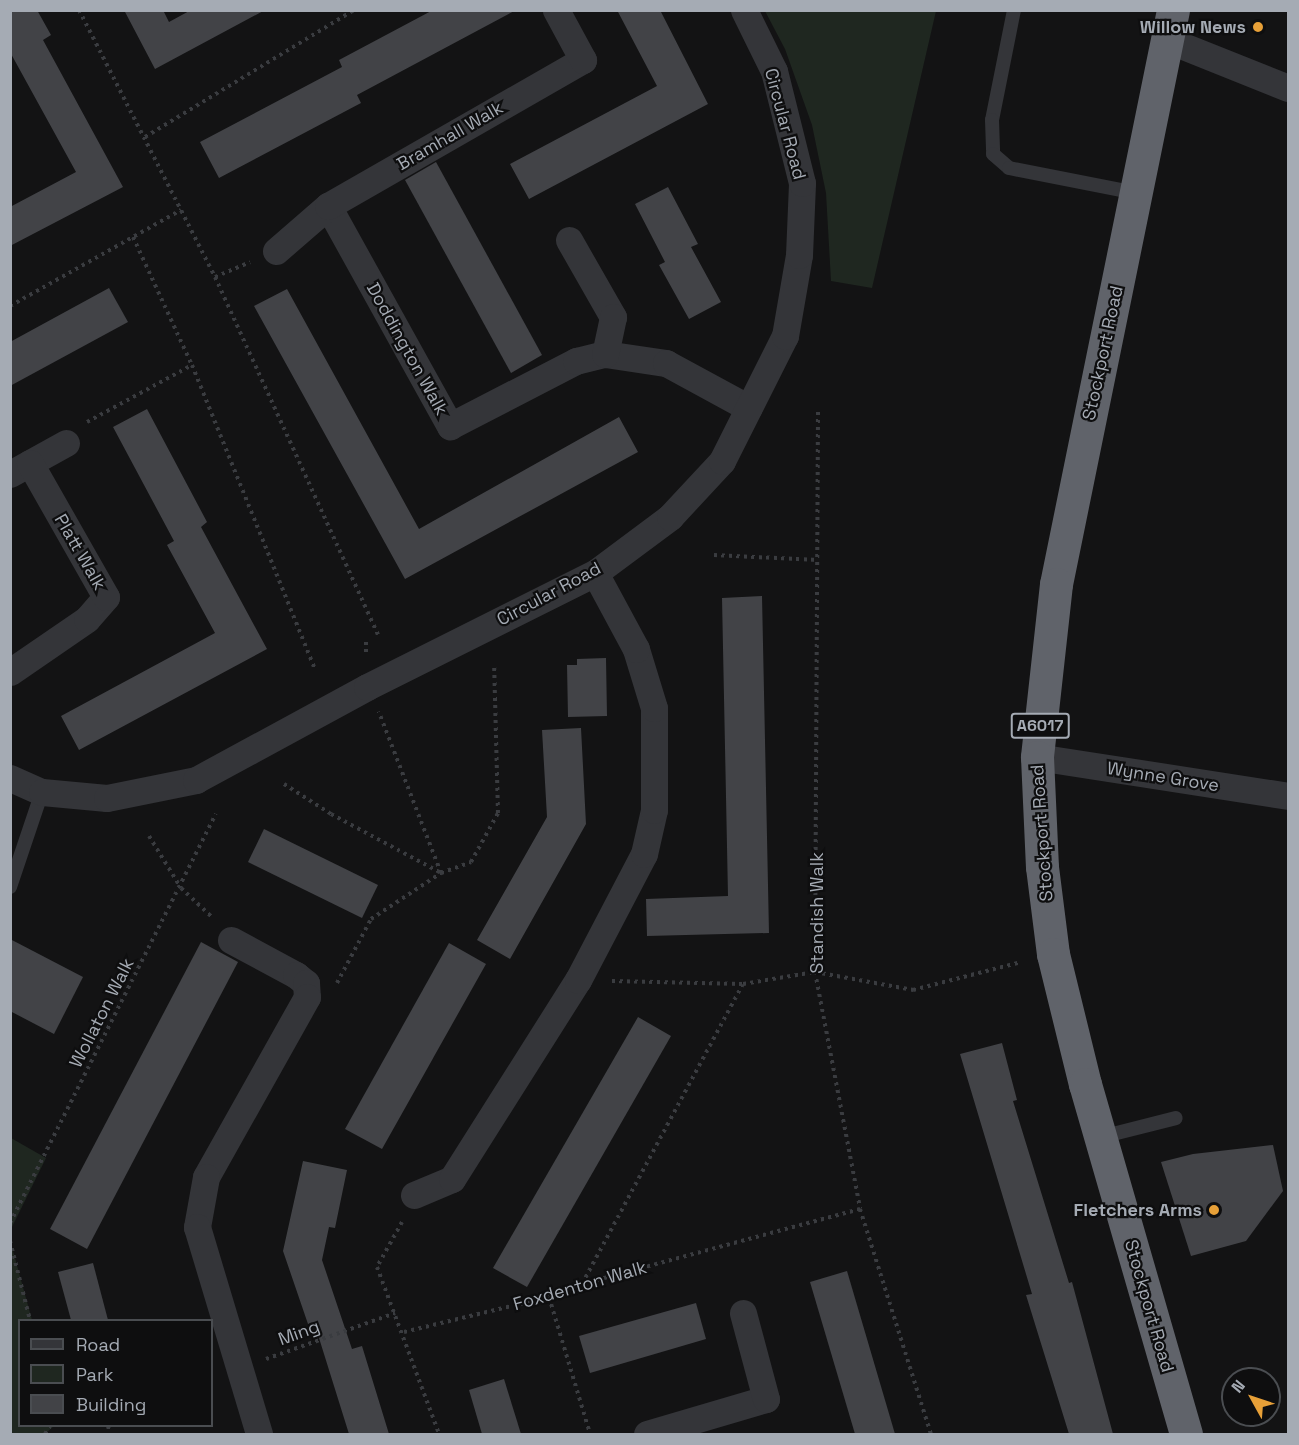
<!DOCTYPE html>
<style>
body{margin:0}
#map{position:relative;width:1299px;height:1445px;overflow:hidden;background:#131314;font-family:"Space Grotesk",sans-serif}
div>[style]{position:absolute}
[style*='--x']{left:calc(var(--x)*1px);top:calc(var(--y)*1px);width:calc(var(--w)*1px);rotate:calc(var(--a)*1deg)}
.green>*{inset:0;background:#1f2720}
.building>*{inset:0;background:#424347}
.path>*{height:4px;margin-top:-2px;transform-origin:0;background:repeating-linear-gradient(90deg,#3a3c40 0 3px,transparent 0 7.5px)}
.lane>*{height:14px;margin:-7px;padding:0 7px;transform-origin:7px;border-radius:7px;background:#343539}
.street>*{height:27px;margin:-13.5px;padding:0 13.5px;transform-origin:13.5px;border-radius:13.5px;background:#343539}
.highway>*{height:33px;margin:-16.5px;padding:0 16.5px;transform-origin:16.5px;border-radius:16.5px;background:#60636a}
.dots>*{width:16px;height:16px;translate:-50% -50%;box-sizing:border-box;border:3px solid #0e0e0f;border-radius:50%}
span{translate:-50% -50%;white-space:nowrap;text-align:center;line-height:1.15;-webkit-text-stroke:4.5px #0e0e0f;paint-order:stroke}
.shield-label span{padding:2px 4px;background:#0e0e0f;border:2px solid;border-radius:4px;-webkit-text-stroke-width:0}
.shield-label{font-size:16px;color:#a5abb4;font-weight:700}
.poi-label{font-size:18px;color:#a5abb4;font-weight:700}
.right{translate:-100% -50%;text-align:right}
.street-label{font-size:18px;color:#a5abb4}
.frame{position:absolute;inset:0;border:12px solid #a5abb4;pointer-events:none}
.legend{position:absolute;left:18px;top:1319px;width:195px;height:108px;box-sizing:border-box;background:#0e0e0f;border:2px solid #4a4d51;margin:0;padding:8px 10px;list-style:none;font-size:18px;color:#a5abb4}
.legend li{display:flex;align-items:center;gap:12px;height:30px}
.legend b{width:30px;border:2px solid #4a4d51}
.north{position:absolute;left:1221px;top:1367px;width:60px;height:60px;box-sizing:border-box;background:#0e0e0f;border:2px solid #4a4d51;border-radius:50%;rotate:310deg;font-size:16px;font-weight:700;line-height:24px;text-align:center;color:#a5abb4}
.north::after{content:'';display:block;margin:auto;width:21px;height:27px;background:#e7a038;clip-path:polygon(50% 0,100% 100%,50% 72%,0 100%)}
</style>
<div id="map">
<div class="green">
<i style="clip-path:polygon(765px 11px,936px 11px,872px 288px,831px 281px,826px 193px,812px 125px,785px 49px)"></i>
<i style="clip-path:polygon(11px 1138px,46px 1158px,11px 1229px)"></i>
<i style="clip-path:polygon(10px 1240px,32px 1320px,20px 1320px,20px 1426px,54px 1426px,45px 1434px,11px 1434px)"></i>
</div>
<div class="building">
<i style="clip-path:polygon(10px 10px,37px 10px,51px 35px,43px 40px,123px 187px,10px 246px,10px 207px,76px 172px,10px 52px)"></i>
<i style="clip-path:polygon(124px 10px,163px 10px,169px 22px,191px 10px,265px 10px,155px 69px)"></i>
<i style="clip-path:polygon(433px 10px,516px 10px,357px 95px,361px 103px,219px 178px,200px 142px,342px 67px,339px 60px)"></i>
<i style="clip-path:polygon(617px 10px,660px 10px,708px 104px,529px 199px,510px 164px,657px 86px)"></i>
<i style="clip-path:polygon(436px 162px,542px 355px,511px 373px,405px 180px)"></i>
<i style="clip-path:polygon(668px 187px,698px 244px,691px 247px,721px 302px,689px 319px,659px 265px,665px 262px,635px 204px)"></i>
<i style="clip-path:polygon(109px 288px,128px 322px,10px 386px,10px 342px)"></i>
<i style="clip-path:polygon(287px 289px,419px 529px,619px 417px,638px 452px,405px 579px,254px 306px)"></i>
<i style="clip-path:polygon(147px 409px,207px 522px,201px 527px,267px 649px,79px 750px,61px 716px,215px 633px,167px 545px,174px 541px,113px 427px)"></i>
<i style="clip-path:polygon(762px 596px,769px 933px,647px 936px,646px 899px,728px 896px,722px 598px)"></i>
<i style="clip-path:polygon(606px 658px,607px 716px,568px 717px,567px 665px,577px 665px,577px 659px)"></i>
<i style="clip-path:polygon(581px 728px,586px 824px,510px 959px,477px 940px,547px 817px,542px 730px)"></i>
<i style="clip-path:polygon(264px 829px,378px 885px,362px 918px,248px 862px)"></i>
<i style="clip-path:polygon(10px 939px,83px 977px,54px 1034px,10px 1011px)"></i>
<i style="clip-path:polygon(201px 942px,238px 962px,87px 1249px,50px 1229px)"></i>
<i style="clip-path:polygon(449px 943px,486px 964px,382px 1149px,345px 1129px)"></i>
<i style="clip-path:polygon(638px 1017px,671px 1036px,527px 1287px,493px 1268px)"></i>
<i style="clip-path:polygon(1002px 1043px,1017px 1100px,1013px 1101px,1069px 1283px,1072px 1282px,1113px 1434px,1069px 1434px,1026px 1295px,1032px 1294px,960px 1054px)"></i>
<i style="clip-path:polygon(1273px 1145px,1283px 1191px,1246px 1241px,1191px 1256px,1161px 1162px,1193px 1154px)"></i>
<i style="clip-path:polygon(303px 1161px,347px 1170px,335px 1228px,329px 1227px,322px 1260px,352px 1349px,362px 1346px,389px 1434px,349px 1434px,314px 1322px,308px 1324px,283px 1251px)"></i>
<i style="clip-path:polygon(93px 1263px,108px 1320px,71px 1320px,58px 1272px)"></i>
<i style="clip-path:polygon(847px 1271px,895px 1434px,855px 1434px,810px 1282px)"></i>
<i style="clip-path:polygon(696px 1303px,706px 1339px,590px 1373px,579px 1336px)"></i>
<i style="clip-path:polygon(504px 1379px,521px 1434px,482px 1434px,469px 1390px)"></i>
</div>
<div class="path">
<i style="--x:79;--y:10;--w:300;--a:63"></i>
<i style="--x:215;--y:277;--w:393;--a:65.5"></i>
<i style="--x:145;--y:137;--w:245;--a:-31.3"></i>
<i style="--x:133;--y:237;--w:141;--a:65.3"></i>
<i style="--x:192;--y:365;--w:328;--a:68"></i>
<i style="--x:215;--y:277;--w:38;--a:-23"></i>
<i style="--x:10;--y:306;--w:196;--a:-29.3"></i>
<i style="--x:818;--y:412;--w:560;--a:90.31"></i>
<i style="--x:815;--y:972;--w:241;--a:79.2"></i>
<i style="--x:860;--y:1209;--w:236;--a:72.5"></i>
<i style="--x:87;--y:422;--w:119;--a:-28.5"></i>
<i style="--x:714;--y:555;--w:104;--a:2.8"></i>
<i style="--x:366;--y:642;--w:14;--a:90"></i>
<i style="--x:284;--y:784;--w:56;--a:32.6"></i>
<i style="--x:331;--y:814;--w:125;--a:28.2"></i>
<i style="--x:441;--y:873;--w:32;--a:-20"></i>
<i style="--x:471;--y:862;--w:56;--a:-61.1"></i>
<i style="--x:498;--y:813;--w:150;--a:-91.5"></i>
<i style="--x:149;--y:836;--w:61;--a:58.4"></i>
<i style="--x:181;--y:888;--w:44;--a:43.2"></i>
<i style="--x:612;--y:981;--w:131;--a:1.3"></i>
<i style="--x:743;--y:984;--w:73;--a:-9.5"></i>
<i style="--x:815;--y:972;--w:100;--a:10.4"></i>
<i style="--x:913;--y:990;--w:112;--a:-14.5"></i>
<i style="--x:337;--y:983;--w:72;--a:-62"></i>
<i style="--x:371;--y:919;--w:84;--a:-33.3"></i>
<i style="--x:441;--y:873;--w:173;--a:-111.1"></i>
<i style="--x:402;--y:1222;--w:51;--a:119.1"></i>
<i style="--x:377;--y:1267;--w:178;--a:69.6"></i>
<i style="--x:10;--y:1223;--w:458;--a:-63.3"></i>
<i style="--x:10;--y:1241;--w:81;--a:75.8"></i>
<i style="--x:582;--y:1284;--w:340;--a:-61.8"></i>
<i style="--x:549;--y:1297;--w:143;--a:73.3"></i>
<i style="--x:404;--y:1332;--w:149;--a:-13.6"></i>
<i style="--x:549;--y:1297;--w:35;--a:-22"></i>
<i style="--x:582;--y:1284;--w:288;--a:-15.1"></i>
<i style="--x:266;--y:1359;--w:137;--a:-19.6"></i>
<i style="--x:108;--y:1426;--w:8;--a:76"></i>
<i style="--x:45;--y:1434;--w:9;--a:-58"></i>
</div>
<div class="lane">
<i style="--x:1014;--y:10;--w:112;--a:101.3"></i>
<i style="--x:992;--y:120;--w:34;--a:88"></i>
<i style="--x:993;--y:154;--w:21;--a:41"></i>
<i style="--x:1009;--y:168;--w:129;--a:11.1"></i>
<i style="--x:10;--y:887;--w:100;--a:-71.4"></i>
<i style="--x:1101;--y:1137;--w:77;--a:-14.2"></i>
</div>
<div class="street">
<i style="--x:1168;--y:40;--w:129;--a:21.8"></i>
<i style="--x:328;--y:206;--w:252;--a:61"></i>
<i style="--x:450;--y:426;--w:142;--a:-27.3"></i>
<i style="--x:576;--y:361;--w:30;--a:-14"></i>
<i style="--x:605;--y:354;--w:62;--a:8.4"></i>
<i style="--x:666;--y:363;--w:94;--a:28.5"></i>
<i style="--x:569;--y:240;--w:89;--a:60.3"></i>
<i style="--x:613;--y:317;--w:38;--a:102"></i>
<i style="--x:276;--y:251;--w:69;--a:-40.9"></i>
<i style="--x:328;--y:206;--w:294;--a:-29.8"></i>
<i style="--x:583;--y:60;--w:57;--a:-118.4"></i>
<i style="--x:10;--y:474;--w:64;--a:-29"></i>
<i style="--x:10;--y:672;--w:93;--a:-34.5"></i>
<i style="--x:87;--y:619;--w:29;--a:-49"></i>
<i style="--x:106;--y:597;--w:154;--a:-119.6"></i>
<i style="--x:1037;--y:757;--w:254;--a:8.8"></i>
<i style="--x:10;--y:778;--w:35;--a:24"></i>
<i style="--x:42;--y:792;--w:65;--a:5.3"></i>
<i style="--x:107;--y:798;--w:91;--a:-11.4"></i>
<i style="--x:196;--y:780;--w:195;--a:-28.5"></i>
<i style="--x:367;--y:687;--w:255;--a:-26.6"></i>
<i style="--x:595;--y:573;--w:94;--a:-36.7"></i>
<i style="--x:670;--y:517;--w:76;--a:-47.1"></i>
<i style="--x:722;--y:461;--w:140;--a:-63.3"></i>
<i style="--x:785;--y:336;--w:82;--a:-80.2"></i>
<i style="--x:799;--y:255;--w:72;--a:-87.6"></i>
<i style="--x:802;--y:183;--w:115;--a:-104"></i>
<i style="--x:774;--y:71;--w:68;--a:-116.2"></i>
<i style="--x:231;--y:940;--w:74;--a:28.3"></i>
<i style="--x:296;--y:975;--w:13;--a:39"></i>
<i style="--x:306;--y:983;--w:14;--a:86"></i>
<i style="--x:307;--y:997;--w:206;--a:119.3"></i>
<i style="--x:206;--y:1177;--w:51;--a:100.2"></i>
<i style="--x:197;--y:1227;--w:216;--a:73.3"></i>
<i style="--x:414;--y:1195;--w:41;--a:-22.8"></i>
<i style="--x:452;--y:1179;--w:236;--a:-57.7"></i>
<i style="--x:578;--y:980;--w:142;--a:-62.4"></i>
<i style="--x:644;--y:854;--w:45;--a:-77.2"></i>
<i style="--x:654;--y:810;--w:102;--a:-90"></i>
<i style="--x:654;--y:708;--w:62;--a:-107"></i>
<i style="--x:636;--y:649;--w:86;--a:-118.3"></i>
<i style="--x:647;--y:1434;--w:124;--a:-16.4"></i>
<i style="--x:766;--y:1399;--w:89;--a:-105"></i>
</div>
<div class="highway">
<i style="--x:1173;--y:10;--w:586;--a:101.52"></i>
<i style="--x:1056;--y:584;--w:174;--a:96.3"></i>
<i style="--x:1037;--y:757;--w:110;--a:87.4"></i>
<i style="--x:1042;--y:867;--w:88;--a:82.8"></i>
<i style="--x:1053;--y:954;--w:134;--a:76.2"></i>
<i style="--x:1085;--y:1084;--w:364;--a:73.9"></i>
</div>
<div class="dots">
<i style="left:1258px;top:27px;background:#e7a038"></i>
<i style="left:1214px;top:1210px;background:#e7a038"></i>
</div>
<div class="shield-label">
<span style="left:1040px;top:726px">A6017</span>
</div>
<div class="poi-label">
<span class="right" style="left:1246px;top:27px">Willow News</span>
<span class="right" style="left:1202px;top:1210px">Fletchers Arms</span>
</div>
<div class="street-label">
<span style="left:785px;top:124px;rotate:75deg">Circular Road</span>
<span style="left:450px;top:136px;rotate:-30deg">Bramhall Walk</span>
<span style="left:407px;top:349px;rotate:61deg">Doddington Walk</span>
<span style="left:1103px;top:353px;rotate:-78deg">Stockport Road</span>
<span style="left:80px;top:552px;rotate:60deg">Platt Walk</span>
<span style="left:549px;top:594px;rotate:-28deg">Circular Road</span>
<span style="left:1163px;top:777px;rotate:9deg">Wynne Grove</span>
<span style="left:1042px;top:833px;rotate:-94deg">Stockport Road</span>
<span style="left:817px;top:913px;rotate:-90deg">Standish Walk</span>
<span style="left:102px;top:1013px;rotate:-63deg">Wollaton Walk</span>
<span style="left:580px;top:1286px;rotate:-16deg">Foxdenton Walk</span>
<span style="left:1149px;top:1306px;rotate:74deg">Stockport Road</span>
<span style="left:299px;top:1333px;rotate:-20deg">Ming</span>
</div>
<div class="frame"></div>
<ul class="legend">
<li><b style="height:8px;background:#343539"></b>Road</li>
<li><b style="height:16px;background:#1f2720"></b>Park</li>
<li><b style="height:16px;background:#424347"></b>Building</li>
</ul>
<div class="north">N</div>
</div>
